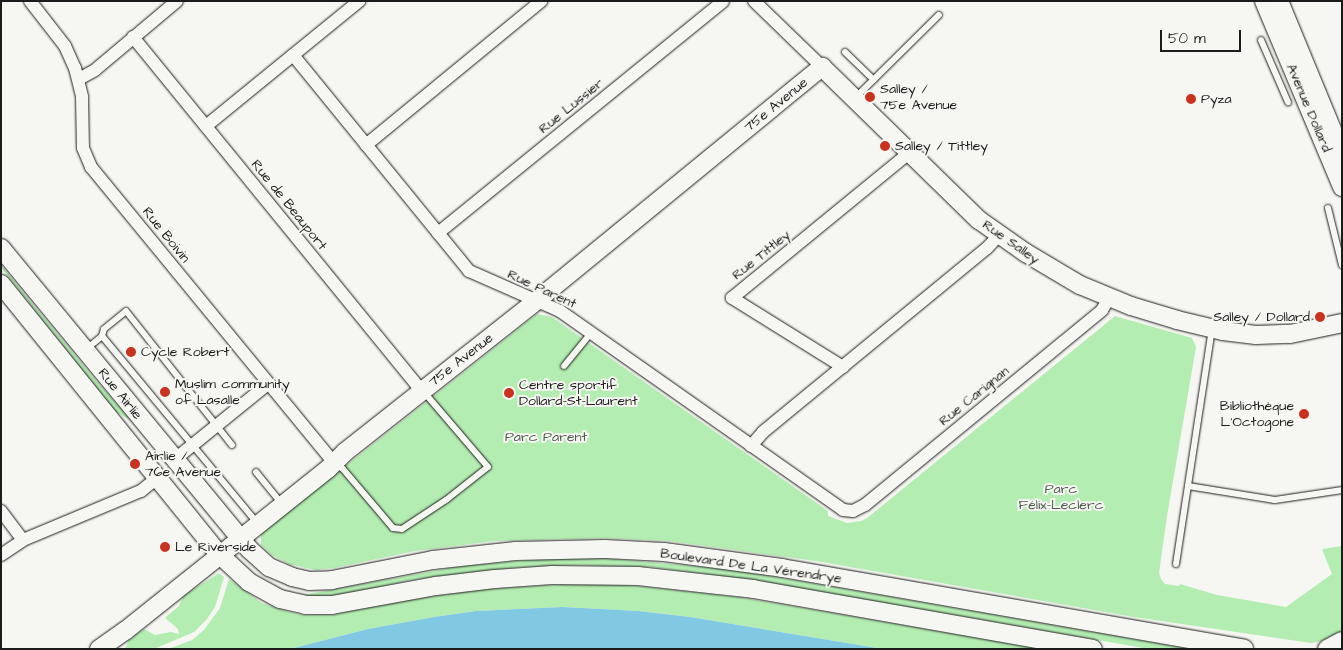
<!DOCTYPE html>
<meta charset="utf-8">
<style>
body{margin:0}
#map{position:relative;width:1343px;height:650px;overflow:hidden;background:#f6f6f2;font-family:"Architects Daughter",sans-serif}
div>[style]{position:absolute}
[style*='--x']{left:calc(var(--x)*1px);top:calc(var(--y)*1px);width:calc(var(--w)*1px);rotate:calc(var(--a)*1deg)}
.green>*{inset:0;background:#b3edb1}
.water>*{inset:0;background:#81c8e2}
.roads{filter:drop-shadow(0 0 1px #1c1c1c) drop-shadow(0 0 1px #1c1c1c)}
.lane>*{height:6px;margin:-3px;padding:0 3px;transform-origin:3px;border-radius:3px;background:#f6f6f2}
.street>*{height:12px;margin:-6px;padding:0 6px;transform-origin:6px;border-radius:6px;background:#f6f6f2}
.secondary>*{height:18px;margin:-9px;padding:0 9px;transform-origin:9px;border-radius:9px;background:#f6f6f2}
.dots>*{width:14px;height:14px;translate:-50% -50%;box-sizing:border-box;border:2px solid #f6f6f2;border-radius:50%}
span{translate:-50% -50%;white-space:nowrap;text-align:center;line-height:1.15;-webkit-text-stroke:4px #f6f6f2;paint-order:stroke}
.poi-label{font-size:14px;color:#1c1c1c}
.left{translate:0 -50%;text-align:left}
.right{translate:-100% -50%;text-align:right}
.street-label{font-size:14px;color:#1c1c1c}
.park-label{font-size:14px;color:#495b49}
.frame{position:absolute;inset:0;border:2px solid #1c1c1c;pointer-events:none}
.scale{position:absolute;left:1160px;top:30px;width:81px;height:22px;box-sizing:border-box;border:2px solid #1c1c1c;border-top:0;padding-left:6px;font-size:15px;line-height:18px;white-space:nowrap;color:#1c1c1c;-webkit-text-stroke:4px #f6f6f2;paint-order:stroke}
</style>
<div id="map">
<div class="green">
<i style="clip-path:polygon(1px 265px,100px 385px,133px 422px,115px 411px,1px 268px)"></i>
<i style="clip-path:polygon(537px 314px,552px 317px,828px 511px,828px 516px,847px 523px,861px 521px,867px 518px,1115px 316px,1192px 338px,1196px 347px,1167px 516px,1159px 573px,1161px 579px,1165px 584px,1179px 586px,1180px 584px,1217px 595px,1286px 607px,1332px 574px,1322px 549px,1342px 546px,1342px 631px,1324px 641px,1311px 643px,1134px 617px,816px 561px,669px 541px,605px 538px,495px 541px,415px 551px,334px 568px,315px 570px,289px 564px,272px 555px,261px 545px,261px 533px)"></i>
<i style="clip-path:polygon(602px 558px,729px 569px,1191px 649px,1149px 649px,754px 580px,651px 567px,579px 565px,521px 567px,417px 579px,336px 596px,325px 597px,303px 595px,461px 566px,540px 559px)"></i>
<i style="clip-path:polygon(219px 573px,224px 577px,215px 607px,207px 619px,194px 632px,154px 649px,125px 649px,129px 640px,144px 629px,155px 635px,171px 632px,179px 634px,178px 629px,165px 618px,179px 606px,183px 596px)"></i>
<i style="clip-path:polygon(229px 579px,262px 603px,289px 612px,303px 615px,332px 615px,394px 602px,483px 589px,556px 585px,618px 584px,738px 597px,1042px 649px,883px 649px,690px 617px,638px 611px,562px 607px,476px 611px,434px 617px,368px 629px,290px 649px,168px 649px,192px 640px,204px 630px,220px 608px)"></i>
</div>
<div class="water">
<i style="clip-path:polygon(562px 607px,638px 611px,690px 617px,883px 649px,290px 649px,368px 629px,434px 617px,476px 611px)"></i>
</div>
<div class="roads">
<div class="lane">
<i style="--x:1261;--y:40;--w:68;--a:66.5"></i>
<i style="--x:845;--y:52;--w:40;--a:44"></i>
<i style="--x:855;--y:98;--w:118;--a:-44.7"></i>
<i style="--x:1328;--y:208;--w:59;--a:76.2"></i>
<i style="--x:102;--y:336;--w:7;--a:-74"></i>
<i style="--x:104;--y:329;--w:28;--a:-39"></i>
<i style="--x:126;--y:311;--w:171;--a:51.7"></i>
<i style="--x:85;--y:350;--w:22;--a:-39"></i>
<i style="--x:102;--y:336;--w:243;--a:50.3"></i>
<i style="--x:564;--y:366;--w:43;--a:-50.7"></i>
<i style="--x:335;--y:464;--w:9;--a:32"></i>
<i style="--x:343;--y:469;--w:77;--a:49.7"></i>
<i style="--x:393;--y:528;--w:9;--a:6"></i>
<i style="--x:402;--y:529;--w:53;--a:-33.4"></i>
<i style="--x:446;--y:500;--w:53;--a:-38.2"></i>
<i style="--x:488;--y:467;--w:100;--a:-130.5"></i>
<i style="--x:256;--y:472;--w:41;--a:50.9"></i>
<i style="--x:1188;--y:486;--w:88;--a:9.1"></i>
<i style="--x:1275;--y:500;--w:68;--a:-8.5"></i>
<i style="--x:1176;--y:564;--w:237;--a:-81.3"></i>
</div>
<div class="street">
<i style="--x:30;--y:1;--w:57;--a:52.1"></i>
<i style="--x:65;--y:46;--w:24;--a:66"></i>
<i style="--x:75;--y:68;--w:30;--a:76"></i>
<i style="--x:82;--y:97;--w:51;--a:88.9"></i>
<i style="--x:83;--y:148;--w:21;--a:67"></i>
<i style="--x:91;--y:167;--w:383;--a:50.6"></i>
<i style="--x:754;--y:1;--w:95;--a:44.1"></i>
<i style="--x:133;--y:37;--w:457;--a:50.8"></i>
<i style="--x:293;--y:55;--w:279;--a:50.8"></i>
<i style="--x:469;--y:271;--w:99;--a:23.7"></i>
<i style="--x:560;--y:311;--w:346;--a:35.1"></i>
<i style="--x:843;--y:510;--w:10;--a:6"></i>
<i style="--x:853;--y:511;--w:13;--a:-27"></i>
<i style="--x:865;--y:505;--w:307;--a:-39.4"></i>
<i style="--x:1102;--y:310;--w:14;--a:-60"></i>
<i style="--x:79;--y:79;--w:18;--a:-29"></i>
<i style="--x:95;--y:70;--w:107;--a:-40.1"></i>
<i style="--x:206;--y:126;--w:198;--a:-39.2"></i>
<i style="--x:366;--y:145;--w:227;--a:-39.4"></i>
<i style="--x:438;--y:233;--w:367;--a:-39.1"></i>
<i style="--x:843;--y:367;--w:131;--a:-148.1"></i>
<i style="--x:732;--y:298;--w:229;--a:-39.3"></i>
<i style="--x:751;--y:446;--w:18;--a:-49"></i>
<i style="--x:763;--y:432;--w:290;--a:-39.4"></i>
<i style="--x:987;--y:248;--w:18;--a:-47"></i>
<i style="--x:174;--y:460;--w:121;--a:-39"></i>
<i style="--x:1;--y:511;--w:36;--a:53"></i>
<i style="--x:1;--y:555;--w:27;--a:-34"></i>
<i style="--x:23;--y:540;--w:128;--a:-22.6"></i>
<i style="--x:141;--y:491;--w:22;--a:-39"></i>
</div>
<div class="secondary">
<i style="--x:1264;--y:1;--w:202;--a:67.2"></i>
<i style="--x:1279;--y:1;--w:165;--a:67.6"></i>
<i style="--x:1;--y:248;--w:390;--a:50.5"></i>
<i style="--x:249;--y:549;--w:27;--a:42"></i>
<i style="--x:269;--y:567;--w:25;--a:23"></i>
<i style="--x:292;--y:577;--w:17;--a:13"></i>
<i style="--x:309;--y:581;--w:23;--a:-2"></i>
<i style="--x:332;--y:580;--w:103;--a:-11.2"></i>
<i style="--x:433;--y:560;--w:83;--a:-6.2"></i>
<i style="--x:516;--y:551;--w:89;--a:-1.3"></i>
<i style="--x:605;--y:549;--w:59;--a:2.9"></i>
<i style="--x:664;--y:552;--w:119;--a:7.7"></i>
<i style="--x:782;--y:568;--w:469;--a:9.9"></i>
<i style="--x:1;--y:284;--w:348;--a:51.1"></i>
<i style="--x:220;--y:555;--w:40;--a:43"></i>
<i style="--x:249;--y:582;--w:35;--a:29"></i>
<i style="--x:280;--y:599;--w:26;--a:13"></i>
<i style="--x:305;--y:605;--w:27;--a:0"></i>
<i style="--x:332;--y:605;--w:106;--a:-10.4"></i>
<i style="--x:436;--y:586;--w:59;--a:-6.8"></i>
<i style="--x:495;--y:579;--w:57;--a:-4"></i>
<i style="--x:552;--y:575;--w:86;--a:0.7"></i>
<i style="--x:638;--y:576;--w:116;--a:6.4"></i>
<i style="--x:753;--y:589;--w:345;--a:10"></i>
<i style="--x:99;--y:649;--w:32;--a:-35"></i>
<i style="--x:125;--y:631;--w:260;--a:-38.6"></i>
<i style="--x:328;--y:469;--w:24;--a:-45"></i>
<i style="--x:345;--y:452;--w:243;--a:-38.3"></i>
<i style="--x:536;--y:301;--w:370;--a:-39.3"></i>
<i style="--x:822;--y:67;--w:219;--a:44.3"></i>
<i style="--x:979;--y:220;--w:57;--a:35.1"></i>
<i style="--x:1026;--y:253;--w:63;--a:30.7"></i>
<i style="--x:1080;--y:285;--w:55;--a:22.4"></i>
<i style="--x:1131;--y:306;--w:48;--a:16.9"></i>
<i style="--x:1177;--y:320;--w:47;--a:13.4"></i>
<i style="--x:1223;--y:331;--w:33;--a:7"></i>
<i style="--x:1256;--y:335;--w:34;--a:-2"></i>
<i style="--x:1290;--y:334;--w:53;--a:-11.9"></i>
<i style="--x:1327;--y:649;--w:17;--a:-28"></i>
</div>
</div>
<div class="dots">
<i style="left:870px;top:97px;background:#c8321e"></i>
<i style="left:1191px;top:99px;background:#c8321e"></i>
<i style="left:885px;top:146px;background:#c8321e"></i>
<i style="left:1320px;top:317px;background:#c8321e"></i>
<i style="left:131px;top:352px;background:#c8321e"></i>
<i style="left:165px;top:392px;background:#c8321e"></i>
<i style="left:509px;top:393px;background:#c8321e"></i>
<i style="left:1304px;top:414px;background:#c8321e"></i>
<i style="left:135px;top:464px;background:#c8321e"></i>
<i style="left:165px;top:547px;background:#c8321e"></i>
</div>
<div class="poi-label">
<span class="left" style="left:880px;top:97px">Salley /<br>75e Avenue</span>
<span class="left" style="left:1201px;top:99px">Pyza</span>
<span class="left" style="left:895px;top:146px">Salley / Tittley</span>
<span class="right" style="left:1310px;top:317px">Salley / Dollard</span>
<span class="left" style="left:141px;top:352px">Cycle Robert</span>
<span class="left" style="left:175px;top:392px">Muslim community<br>of Lasalle</span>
<span class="left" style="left:519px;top:393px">Centre sportif<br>Dollard-St-Laurent</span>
<span class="right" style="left:1294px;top:414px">Bibliothèque<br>L’Octogone</span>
<span class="left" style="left:145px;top:464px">Airlie /<br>76e Avenue</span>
<span class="left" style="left:175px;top:547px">Le Riverside</span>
</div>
<div class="street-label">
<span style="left:776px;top:105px;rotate:-39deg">75e Avenue</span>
<span style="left:571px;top:106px;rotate:-39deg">Rue Lussier</span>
<span style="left:1309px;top:108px;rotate:67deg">Avenue Dollard</span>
<span style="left:289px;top:205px;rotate:51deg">Rue de Beauport</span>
<span style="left:166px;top:235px;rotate:51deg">Rue Boivin</span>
<span style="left:1011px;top:242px;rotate:35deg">Rue Salley</span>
<span style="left:761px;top:255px;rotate:-39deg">Rue Tittley</span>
<span style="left:542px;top:289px;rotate:25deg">Rue Parent</span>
<span style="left:461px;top:360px;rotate:-38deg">75e Avenue</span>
<span style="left:120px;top:394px;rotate:51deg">Rue Airlie</span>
<span style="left:974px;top:396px;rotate:-39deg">Rue Carignan</span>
<span style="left:751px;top:566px;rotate:8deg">Boulevard De La Vérendrye</span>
</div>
<div class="park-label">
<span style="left:546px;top:437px">Parc Parent</span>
<span style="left:1061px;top:497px">Parc<br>Félix-Leclerc</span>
</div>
<div class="frame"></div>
<div class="scale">50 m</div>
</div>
